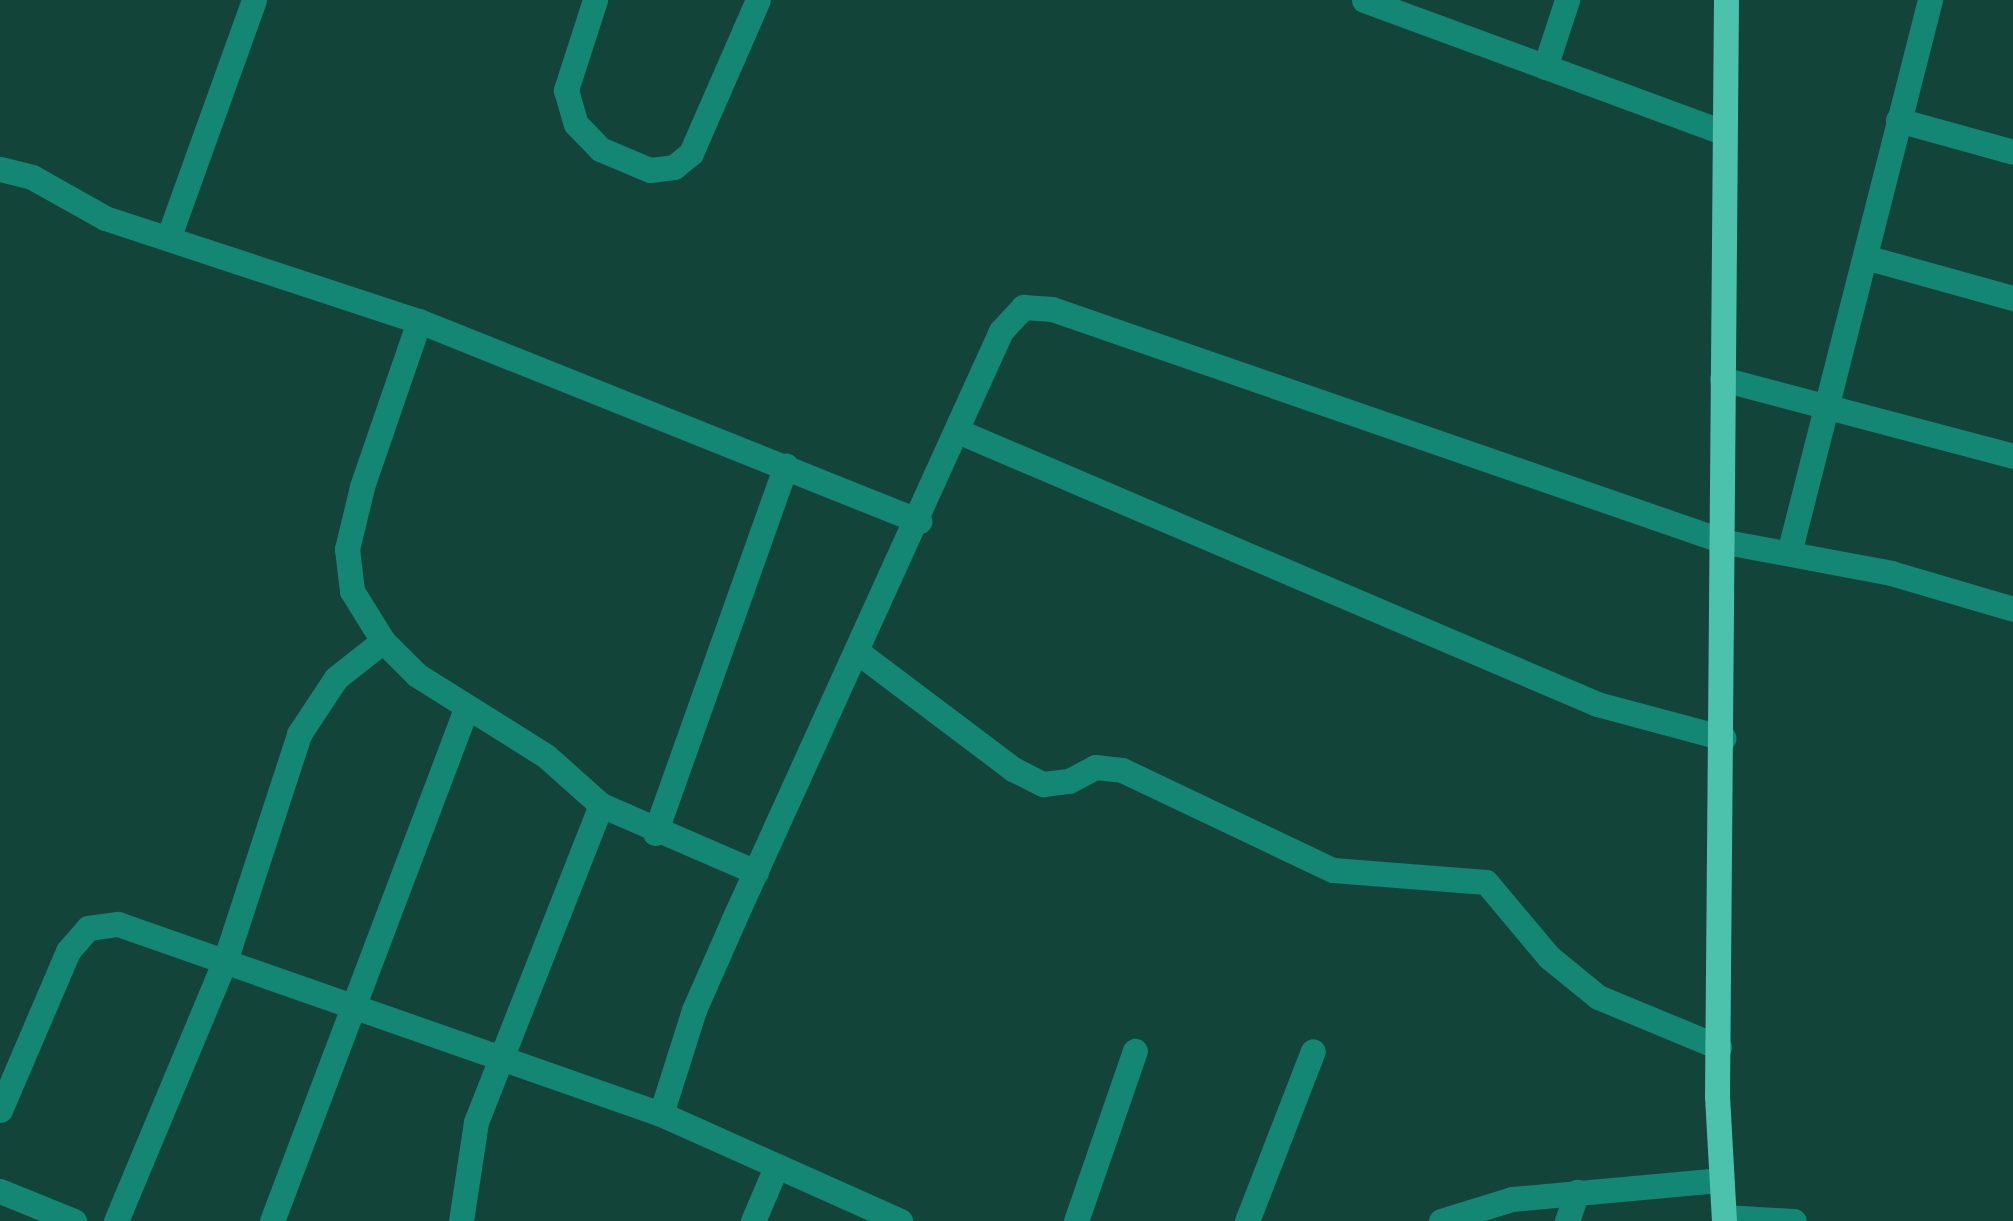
<!DOCTYPE html>
<style>
body{margin:0}
#map{position:relative;width:2013px;height:1221px;overflow:hidden;background:#13443a;font-family:Overpass,sans-serif}
div>[style]{position:absolute}
[style*='--x']{left:calc(var(--x)*1px);top:calc(var(--y)*1px);width:calc(var(--w)*1px);rotate:calc(var(--a)*1deg)}
.minor>*{height:25px;margin:-12.5px;padding:0 12.5px;transform-origin:12.5px;border-radius:12.5px;background:#148674}
.major>*{height:25px;margin:-12.5px;padding:0 12.5px;transform-origin:12.5px;border-radius:12.5px;background:#4cc2ac}
span{translate:-50% -50%;white-space:nowrap;text-align:center;line-height:1.15;-webkit-text-stroke:8px #13443a;paint-order:stroke}
</style>
<div id="map">
<div class="minor">
<i style="--x:595;--y:0;--w:95;--a:107.9"></i>
<i style="--x:566;--y:90;--w:35;--a:74"></i>
<i style="--x:576;--y:124;--w:35;--a:46"></i>
<i style="--x:600;--y:149;--w:54;--a:22.8"></i>
<i style="--x:650;--y:170;--w:24;--a:-7"></i>
<i style="--x:674;--y:167;--w:22;--a:-39"></i>
<i style="--x:691;--y:153;--w:167;--a:-66.4"></i>
<i style="--x:1364;--y:0;--w:382;--a:20.2"></i>
<i style="--x:1545;--y:67;--w:71;--a:-71.8"></i>
<i style="--x:1898;--y:120;--w:119;--a:15.5"></i>
<i style="--x:0;--y:169;--w:33;--a:14"></i>
<i style="--x:32;--y:177;--w:84;--a:29.3"></i>
<i style="--x:105;--y:218;--w:330;--a:18.2"></i>
<i style="--x:419;--y:321;--w:539;--a:21.8"></i>
<i style="--x:169;--y:236;--w:251;--a:-70.2"></i>
<i style="--x:1865;--y:257;--w:154;--a:15.5"></i>
<i style="--x:419;--y:321;--w:176;--a:109"></i>
<i style="--x:362;--y:487;--w:64;--a:103.6"></i>
<i style="--x:347;--y:549;--w:42;--a:83.2"></i>
<i style="--x:352;--y:591;--w:59;--a:58.2"></i>
<i style="--x:383;--y:641;--w:48;--a:45"></i>
<i style="--x:417;--y:675;--w:152;--a:32.1"></i>
<i style="--x:546;--y:756;--w:74;--a:41.7"></i>
<i style="--x:601;--y:805;--w:169;--a:23.4"></i>
<i style="--x:1722;--y:379;--w:301;--a:14.8"></i>
<i style="--x:960;--y:432;--w:693;--a:23.12"></i>
<i style="--x:1597;--y:704;--w:131;--a:15"></i>
<i style="--x:1789;--y:553;--w:571;--a:-75.7"></i>
<i style="--x:859;--y:653;--w:193;--a:37"></i>
<i style="--x:1013;--y:769;--w:34;--a:27"></i>
<i style="--x:1043;--y:784;--w:26;--a:-7"></i>
<i style="--x:1069;--y:781;--w:30;--a:-28"></i>
<i style="--x:1095;--y:767;--w:27;--a:6"></i>
<i style="--x:1122;--y:770;--w:233;--a:25.4"></i>
<i style="--x:1333;--y:870;--w:153;--a:4.5"></i>
<i style="--x:1486;--y:882;--w:98;--a:50"></i>
<i style="--x:1549;--y:957;--w:63;--a:39.2"></i>
<i style="--x:1598;--y:997;--w:131;--a:22.5"></i>
<i style="--x:655;--y:833;--w:390;--a:-70.4"></i>
<i style="--x:0;--y:1110;--w:173;--a:-66.8"></i>
<i style="--x:68;--y:951;--w:30;--a:-49"></i>
<i style="--x:88;--y:928;--w:30;--a:-8"></i>
<i style="--x:118;--y:924;--w:575;--a:19.29"></i>
<i style="--x:661;--y:1114;--w:262;--a:24.1"></i>
<i style="--x:661;--y:1114;--w:109;--a:-72.4"></i>
<i style="--x:694;--y:1010;--w:97;--a:-66.3"></i>
<i style="--x:733;--y:921;--w:648;--a:-65.57"></i>
<i style="--x:1001;--y:331;--w:33;--a:-47"></i>
<i style="--x:1023;--y:307;--w:29;--a:4"></i>
<i style="--x:1052;--y:309;--w:713;--a:19.07"></i>
<i style="--x:1726;--y:542;--w:168;--a:10.6"></i>
<i style="--x:1891;--y:573;--w:127;--a:16.4"></i>
<i style="--x:0;--y:1191;--w:80;--a:22.1"></i>
<i style="--x:1724;--y:1217;--w:70;--a:3.3"></i>
<i style="--x:116;--y:1221;--w:282;--a:-67.3"></i>
<i style="--x:225;--y:961;--w:239;--a:-71.9"></i>
<i style="--x:299;--y:734;--w:67;--a:-56.5"></i>
<i style="--x:336;--y:678;--w:60;--a:-38.2"></i>
<i style="--x:272;--y:1221;--w:548;--a:-69.25"></i>
<i style="--x:461;--y:1221;--w:100;--a:-81.4"></i>
<i style="--x:476;--y:1122;--w:341;--a:-68.5"></i>
<i style="--x:753;--y:1221;--w:59;--a:-66.9"></i>
<i style="--x:1076;--y:1221;--w:180;--a:-70.9"></i>
<i style="--x:1247;--y:1221;--w:182;--a:-68.8"></i>
<i style="--x:1441;--y:1221;--w:74;--a:-17.2"></i>
<i style="--x:1512;--y:1199;--w:208;--a:-5.2"></i>
<i style="--x:1567;--y:1221;--w:31;--a:-71"></i>
</div>
<div class="major">
<i style="--x:1724;--y:1221;--w:125;--a:-93.2"></i>
<i style="--x:1717;--y:1096;--w:1096;--a:-89.53"></i>
</div>
</div>
